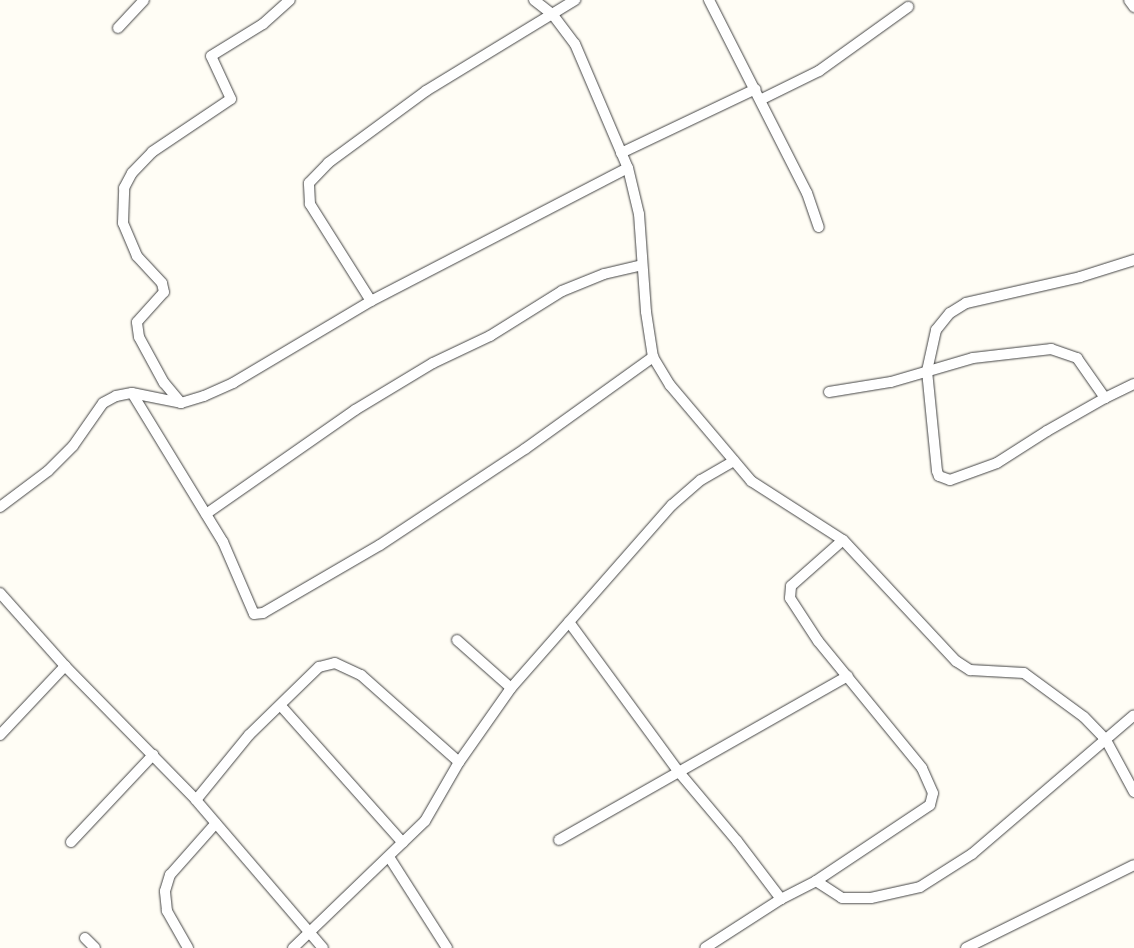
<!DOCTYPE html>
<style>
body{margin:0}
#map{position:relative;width:1134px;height:948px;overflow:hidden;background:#fffdf5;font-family:"Playfair Display",serif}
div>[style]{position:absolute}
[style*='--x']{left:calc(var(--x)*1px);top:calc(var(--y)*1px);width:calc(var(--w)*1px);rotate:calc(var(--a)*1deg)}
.roads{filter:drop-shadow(0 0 1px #444) drop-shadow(0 0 1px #444)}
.street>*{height:10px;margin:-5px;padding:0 5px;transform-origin:5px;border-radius:5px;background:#fff}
span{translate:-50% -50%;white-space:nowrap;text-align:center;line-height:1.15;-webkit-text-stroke:5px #fff;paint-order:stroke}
</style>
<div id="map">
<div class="roads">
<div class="street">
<i style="--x:534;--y:0;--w:24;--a:38"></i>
<i style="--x:553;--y:15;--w:36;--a:53"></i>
<i style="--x:575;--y:44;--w:135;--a:66.9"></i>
<i style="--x:628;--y:168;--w:47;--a:76.6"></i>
<i style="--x:639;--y:214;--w:98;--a:85.9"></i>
<i style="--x:646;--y:312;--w:46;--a:81.2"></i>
<i style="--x:653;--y:357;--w:33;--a:59"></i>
<i style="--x:670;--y:385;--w:126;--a:49.8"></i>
<i style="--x:751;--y:481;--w:109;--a:32.7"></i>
<i style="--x:843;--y:540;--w:166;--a:47"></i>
<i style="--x:956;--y:661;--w:17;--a:33"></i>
<i style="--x:970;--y:670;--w:54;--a:3.2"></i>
<i style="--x:1024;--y:673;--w:74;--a:36.3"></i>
<i style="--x:1084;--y:717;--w:32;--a:46"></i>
<i style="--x:1106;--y:740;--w:59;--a:61.7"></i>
<i style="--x:709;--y:0;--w:216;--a:63.1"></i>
<i style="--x:807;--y:193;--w:36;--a:71"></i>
<i style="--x:1129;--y:0;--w:9;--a:54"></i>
<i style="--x:118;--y:28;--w:38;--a:-47"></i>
<i style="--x:762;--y:99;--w:64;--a:-26.2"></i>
<i style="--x:819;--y:71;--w:110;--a:-35.7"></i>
<i style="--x:621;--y:153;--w:149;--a:-25.4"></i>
<i style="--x:371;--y:301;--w:115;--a:-122.2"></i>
<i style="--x:310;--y:204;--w:21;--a:-93"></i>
<i style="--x:309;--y:183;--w:28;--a:-46"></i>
<i style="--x:328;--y:163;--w:122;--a:-36.3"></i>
<i style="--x:426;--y:91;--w:175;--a:-31.4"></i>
<i style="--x:829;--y:392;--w:63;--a:-9.2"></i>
<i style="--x:891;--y:382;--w:85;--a:-16.3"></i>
<i style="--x:973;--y:358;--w:79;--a:-6.6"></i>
<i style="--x:1051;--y:349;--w:28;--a:19"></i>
<i style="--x:1077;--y:358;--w:49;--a:55"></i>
<i style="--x:1105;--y:398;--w:32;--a:-26"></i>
<i style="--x:132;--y:393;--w:175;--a:58.6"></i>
<i style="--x:223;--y:542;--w:78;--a:66.7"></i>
<i style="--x:254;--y:614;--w:9;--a:-6"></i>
<i style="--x:263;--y:613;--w:135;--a:-30.2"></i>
<i style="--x:380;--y:545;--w:174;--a:-33.5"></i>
<i style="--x:525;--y:449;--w:158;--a:-35.7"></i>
<i style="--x:1105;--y:398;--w:67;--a:150.4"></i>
<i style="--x:1047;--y:431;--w:59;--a:147.4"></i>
<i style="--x:997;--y:463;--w:50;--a:160.1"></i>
<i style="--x:950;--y:480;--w:12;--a:-160"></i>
<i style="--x:939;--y:476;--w:5;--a:-112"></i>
<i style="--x:937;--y:471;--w:100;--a:-95.7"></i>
<i style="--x:927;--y:371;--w:42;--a:-77.6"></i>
<i style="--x:936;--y:330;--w:22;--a:-51"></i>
<i style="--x:950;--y:313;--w:19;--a:-32"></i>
<i style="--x:966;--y:303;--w:117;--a:-12.8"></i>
<i style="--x:1080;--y:277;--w:57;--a:-17.5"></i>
<i style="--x:181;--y:403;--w:26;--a:-130"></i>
<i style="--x:164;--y:383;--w:52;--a:-118.5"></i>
<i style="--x:139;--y:337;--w:15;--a:-98"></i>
<i style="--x:137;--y:322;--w:40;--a:-48"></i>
<i style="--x:164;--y:292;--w:9;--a:-103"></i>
<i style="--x:162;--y:283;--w:37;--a:-133"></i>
<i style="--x:137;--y:256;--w:36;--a:-113"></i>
<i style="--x:123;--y:223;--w:35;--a:-88"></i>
<i style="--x:124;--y:188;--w:17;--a:-62"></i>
<i style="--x:132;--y:173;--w:29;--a:-46"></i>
<i style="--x:152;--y:152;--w:95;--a:-33.9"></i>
<i style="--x:231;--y:99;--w:47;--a:-114.9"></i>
<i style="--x:211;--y:56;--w:61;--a:-31.6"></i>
<i style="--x:263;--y:24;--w:36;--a:-42"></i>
<i style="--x:0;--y:507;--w:60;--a:-36.9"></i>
<i style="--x:48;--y:471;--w:35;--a:-45"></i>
<i style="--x:73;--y:446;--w:52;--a:-55.1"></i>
<i style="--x:103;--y:403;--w:15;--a:-28"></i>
<i style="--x:116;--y:396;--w:16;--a:-11"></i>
<i style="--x:132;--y:393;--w:50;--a:11.5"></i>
<i style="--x:181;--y:403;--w:24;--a:-17"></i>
<i style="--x:204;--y:396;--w:32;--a:-24"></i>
<i style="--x:233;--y:383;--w:161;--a:-30.7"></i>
<i style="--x:371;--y:301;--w:289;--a:-27.4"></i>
<i style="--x:206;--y:514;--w:182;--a:-34.9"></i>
<i style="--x:355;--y:410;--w:91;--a:-31.1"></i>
<i style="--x:433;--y:363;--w:63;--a:-25.3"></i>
<i style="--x:490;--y:336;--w:85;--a:-32"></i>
<i style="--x:562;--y:291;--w:45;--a:-22"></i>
<i style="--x:604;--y:274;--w:39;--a:-13"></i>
<i style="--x:0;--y:593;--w:98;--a:48.3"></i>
<i style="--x:65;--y:666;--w:187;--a:45.6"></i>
<i style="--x:196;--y:800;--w:195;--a:49.4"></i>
<i style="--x:569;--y:622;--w:185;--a:53.8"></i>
<i style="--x:678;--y:771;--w:92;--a:49.9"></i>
<i style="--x:737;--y:841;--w:73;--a:52.8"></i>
<i style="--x:781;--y:899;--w:90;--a:147.2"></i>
<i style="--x:457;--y:640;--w:72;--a:41.6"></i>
<i style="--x:281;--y:706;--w:183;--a:48.3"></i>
<i style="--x:0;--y:735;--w:95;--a:-46.7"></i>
<i style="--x:196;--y:800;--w:84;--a:-50.8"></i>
<i style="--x:249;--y:735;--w:98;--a:-44.2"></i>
<i style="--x:319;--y:667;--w:16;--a:-14"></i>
<i style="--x:335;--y:663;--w:29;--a:25"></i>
<i style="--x:361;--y:675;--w:131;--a:41.6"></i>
<i style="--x:559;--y:840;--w:332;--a:-29.6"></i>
<i style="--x:71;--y:842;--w:120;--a:-46.7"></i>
<i style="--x:389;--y:857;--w:108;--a:57.5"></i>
<i style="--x:816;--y:881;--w:137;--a:-33.7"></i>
<i style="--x:930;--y:805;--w:12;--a:-76"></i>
<i style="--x:933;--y:793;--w:27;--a:-114"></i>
<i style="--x:922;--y:768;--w:164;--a:-129.3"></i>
<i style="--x:818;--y:641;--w:51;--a:-123.1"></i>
<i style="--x:790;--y:598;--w:12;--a:-85"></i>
<i style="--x:791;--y:586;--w:69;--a:-41.5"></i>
<i style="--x:781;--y:899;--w:39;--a:-27"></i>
<i style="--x:816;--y:881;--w:31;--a:33"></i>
<i style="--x:842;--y:898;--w:29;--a:0"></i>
<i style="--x:871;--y:898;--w:50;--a:-12.7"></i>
<i style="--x:920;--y:887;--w:62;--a:-32.4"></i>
<i style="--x:972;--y:854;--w:213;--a:-40.6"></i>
<i style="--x:85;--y:938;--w:14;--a:45"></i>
<i style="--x:188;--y:948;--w:43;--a:-119.6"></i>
<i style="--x:167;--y:911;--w:20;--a:-96"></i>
<i style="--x:165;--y:891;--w:17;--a:-73"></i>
<i style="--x:170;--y:875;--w:69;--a:-48.5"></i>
<i style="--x:293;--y:948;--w:183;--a:-43.9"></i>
<i style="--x:425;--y:821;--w:68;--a:-60"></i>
<i style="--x:459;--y:762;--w:90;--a:-54.9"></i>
<i style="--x:511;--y:688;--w:244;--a:-48.7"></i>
<i style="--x:672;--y:505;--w:38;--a:-41"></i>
<i style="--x:701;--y:480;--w:38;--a:-30"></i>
<i style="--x:966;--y:948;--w:187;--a:-26.3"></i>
</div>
</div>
</div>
